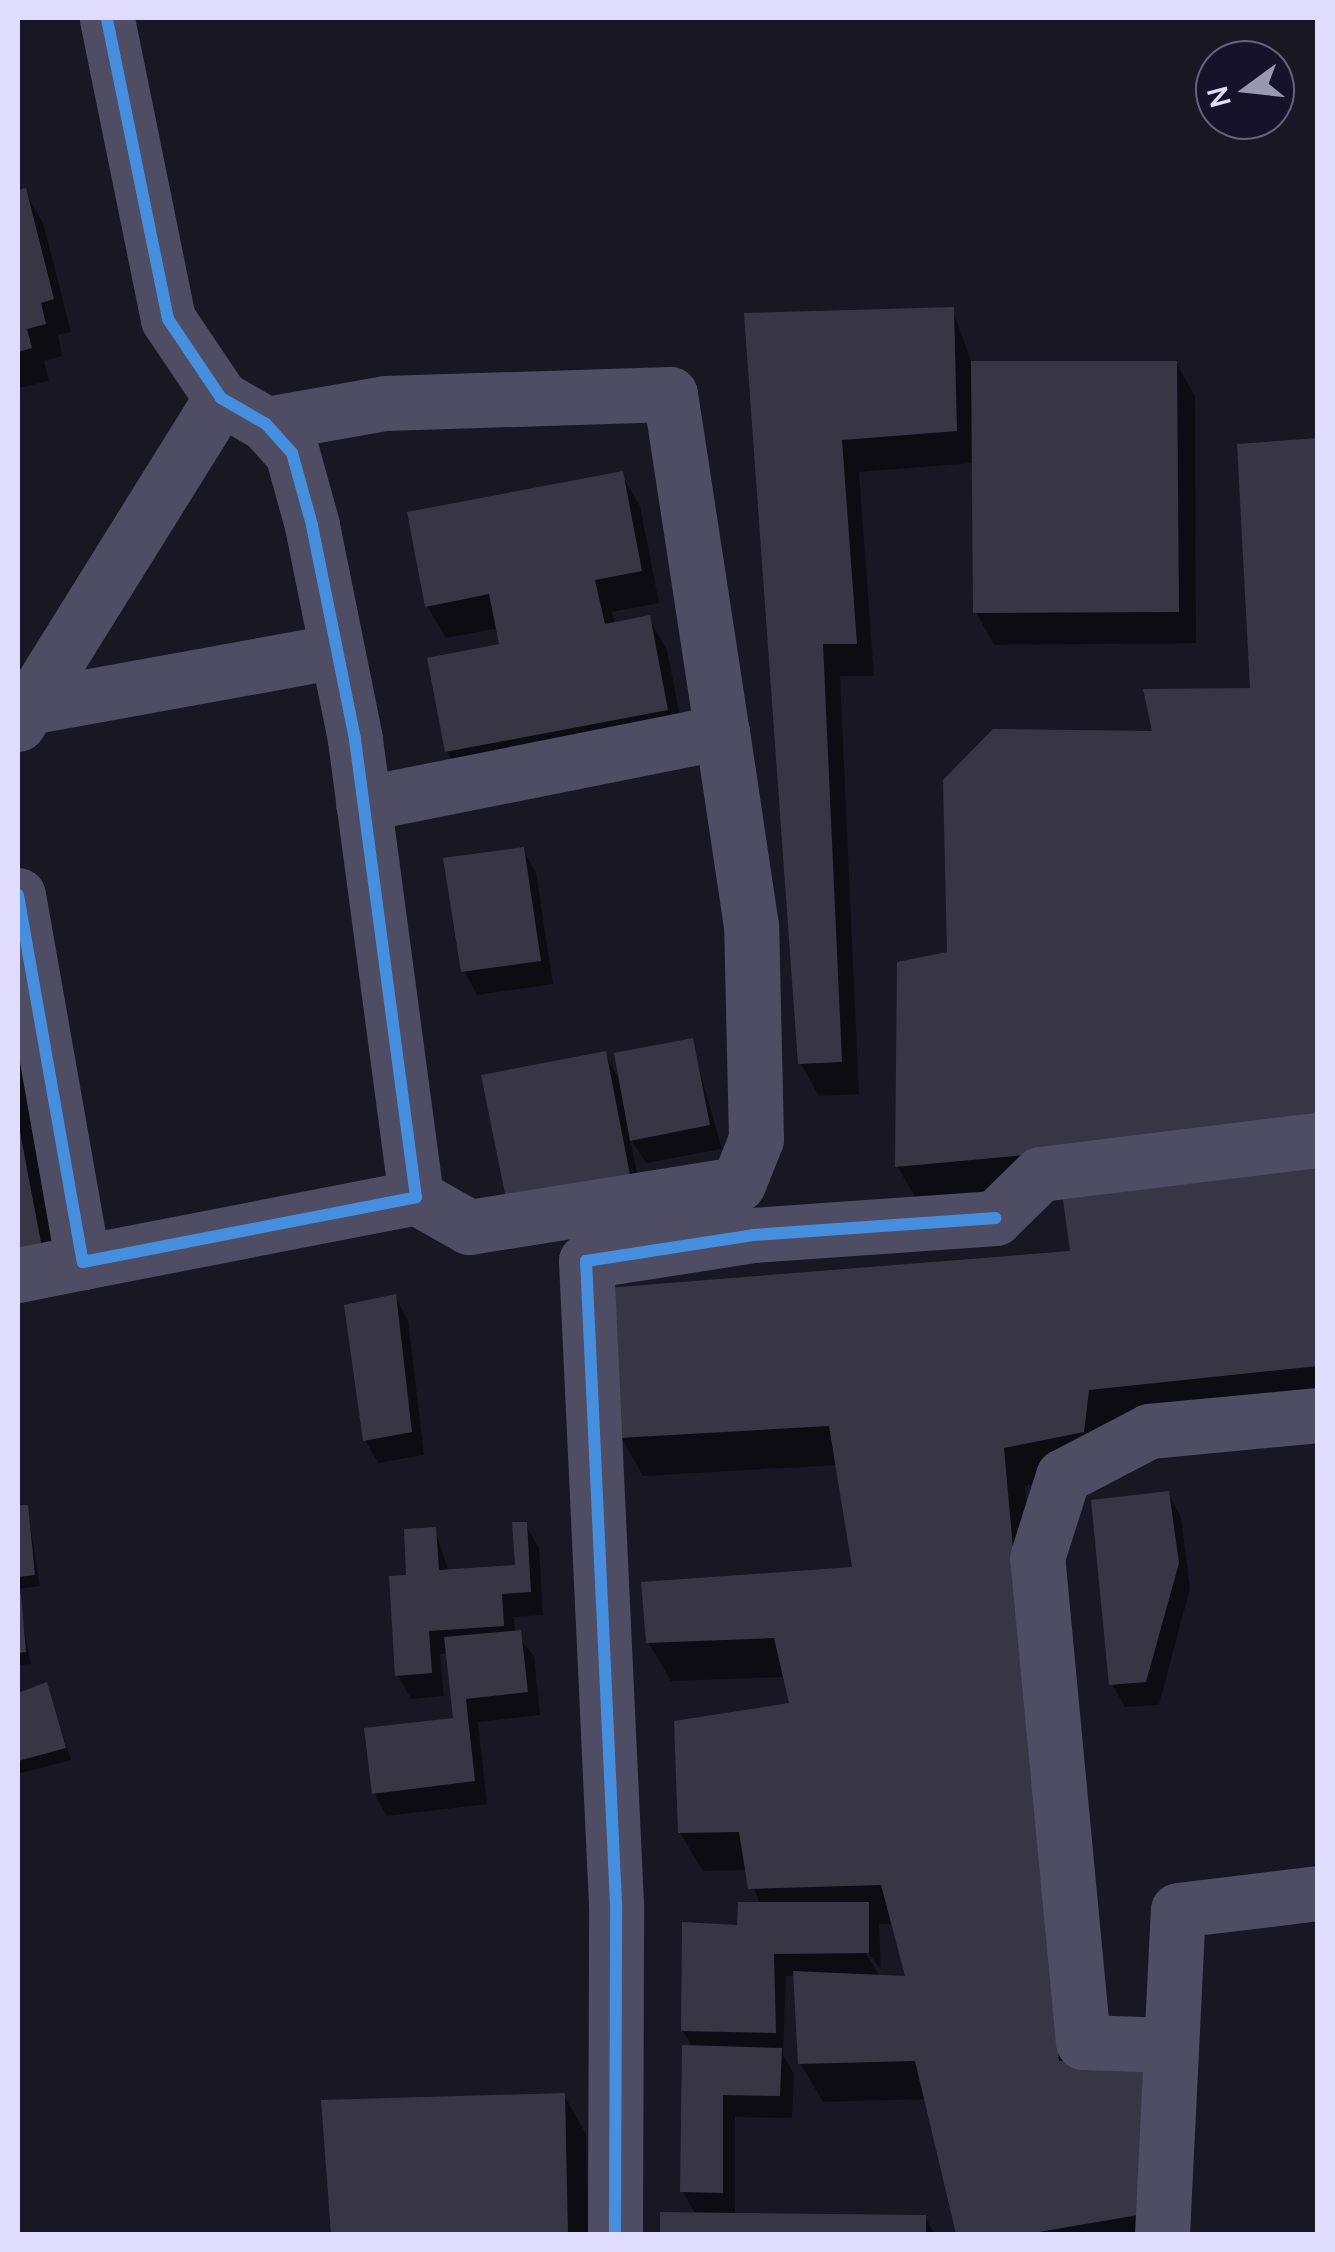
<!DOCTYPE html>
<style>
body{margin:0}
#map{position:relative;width:1335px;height:2252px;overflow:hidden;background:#1a1724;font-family:Manrope,sans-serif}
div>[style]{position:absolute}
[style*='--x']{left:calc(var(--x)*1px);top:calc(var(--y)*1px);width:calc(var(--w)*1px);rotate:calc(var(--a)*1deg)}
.shadow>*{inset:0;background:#0007}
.building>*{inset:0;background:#383645}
.minor>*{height:55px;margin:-27.5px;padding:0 27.5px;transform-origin:27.5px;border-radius:27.5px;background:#4e4d64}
.cycleway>*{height:12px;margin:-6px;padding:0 6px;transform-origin:6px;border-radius:6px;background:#468fdf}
span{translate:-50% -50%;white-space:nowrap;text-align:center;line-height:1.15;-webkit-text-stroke:10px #161229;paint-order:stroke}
.frame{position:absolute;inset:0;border:20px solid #dfdcfd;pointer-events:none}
.north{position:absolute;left:1195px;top:40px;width:100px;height:100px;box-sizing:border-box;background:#161229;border:2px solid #66637e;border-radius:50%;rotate:255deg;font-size:28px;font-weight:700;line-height:40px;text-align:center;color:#dfdcfd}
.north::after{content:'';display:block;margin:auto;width:35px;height:45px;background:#9a97b1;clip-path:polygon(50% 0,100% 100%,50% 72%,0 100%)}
</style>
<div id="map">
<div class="shadow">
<i style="clip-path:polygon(24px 190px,43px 223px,71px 332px,58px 335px,62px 356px,44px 361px,49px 381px,18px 388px)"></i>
<i style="clip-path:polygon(953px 310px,972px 364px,1176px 363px,1195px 396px,1196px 643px,994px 645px,976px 612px,974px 463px,859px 472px,874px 676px,840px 676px,859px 1094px,819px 1096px,801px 1064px,747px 315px)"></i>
<i style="clip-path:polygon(evenodd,1318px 441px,1318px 1406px,1025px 1486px,1076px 2064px,1166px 2234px,958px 2234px,927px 2099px,823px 2102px,800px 2063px,796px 1976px,786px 1976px,783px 2055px,794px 2074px,792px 2118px,735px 2117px,735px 2215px,925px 2217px,935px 2234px,662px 2234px,662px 2215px,696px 2215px,682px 2191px,693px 2048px,683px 2031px,760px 1905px,748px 1870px,703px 1871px,680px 1833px,792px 1705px,786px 1677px,671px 1681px,648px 1642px,855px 1569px,838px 1465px,643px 1476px,621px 1437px,1073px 1254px,1064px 1191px,920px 1205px,897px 1166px,949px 954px,1155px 734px,1253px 691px,1318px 441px,879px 1924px,894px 1924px,908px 1978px,880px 1977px,860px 1943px,881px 1969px,879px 1924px)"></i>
<i style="clip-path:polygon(621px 474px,640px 506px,659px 603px,612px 612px,615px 625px,649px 618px,667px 650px,685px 742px,466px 784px,447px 751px,502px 646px,499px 628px,446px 638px,427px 606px)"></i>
<i style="clip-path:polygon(523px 849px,536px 873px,553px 984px,477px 995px,464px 971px)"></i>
<i style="clip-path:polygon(691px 1040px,722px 1149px,646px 1163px,630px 1138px,643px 1204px,523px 1227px,604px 1053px,621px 1082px)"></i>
<i style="clip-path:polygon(18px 1045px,58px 1281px,18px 1288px)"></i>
<i style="clip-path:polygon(395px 1297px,408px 1320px,424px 1455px,378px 1463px,365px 1440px)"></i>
<i style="clip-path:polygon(1168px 1494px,1181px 1517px,1190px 1588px,1159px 1705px,1125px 1707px,1112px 1684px)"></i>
<i style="clip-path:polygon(27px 1507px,40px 1586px,18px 1589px,18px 1508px)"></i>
<i style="clip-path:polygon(525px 1524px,539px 1548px,543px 1615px,514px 1617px,515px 1633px,534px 1656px,540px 1715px,478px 1722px,487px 1804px,387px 1816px,374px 1793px,456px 1720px,449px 1653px,440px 1654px,444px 1696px,411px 1699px,398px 1676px,409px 1578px,435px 1530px,449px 1572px,518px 1567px)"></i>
<i style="clip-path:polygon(18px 1597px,31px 1664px,18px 1665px)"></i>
<i style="clip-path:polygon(46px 1685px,71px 1760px,18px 1774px,18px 1696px)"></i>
<i style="clip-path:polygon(564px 2095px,586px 2134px,588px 2234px,333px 2234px,324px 2102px)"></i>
</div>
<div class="building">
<i style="clip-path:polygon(26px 188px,54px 299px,41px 303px,46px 324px,27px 329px,32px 348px,18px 352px,18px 190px)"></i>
<i style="clip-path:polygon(954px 307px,957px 431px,842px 440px,857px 644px,823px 644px,842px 1062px,798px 1064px,744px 313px)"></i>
<i style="clip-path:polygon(971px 361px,1177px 361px,1179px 612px,973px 613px)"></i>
<i style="clip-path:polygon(1318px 438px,1318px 1128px,895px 1167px,897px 962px,947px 952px,943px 780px,993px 729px,1152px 731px,1143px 689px,1250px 688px,1237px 444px)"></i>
<i style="clip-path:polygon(623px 471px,642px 571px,595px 580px,605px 624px,650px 615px,668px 710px,445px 752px,427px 658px,499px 644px,489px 594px,425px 607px,407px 512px)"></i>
<i style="clip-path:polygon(524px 847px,541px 961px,461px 972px,443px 858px)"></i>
<i style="clip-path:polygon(693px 1038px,710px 1125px,630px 1141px,614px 1053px)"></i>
<i style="clip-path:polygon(606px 1051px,631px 1180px,507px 1204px,481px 1075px)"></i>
<i style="clip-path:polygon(18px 1121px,42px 1248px,18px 1253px)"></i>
<i style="clip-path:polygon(1318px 1153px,1318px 1366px,1089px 1390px,1084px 1432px,1004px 1448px,1059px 2061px,1154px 2062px,1144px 2214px,1027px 2234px,956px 2234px,915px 2061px,798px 2064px,793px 1971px,905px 1976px,881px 1885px,748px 1889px,739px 1832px,678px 1833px,674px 1721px,789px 1703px,774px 1638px,646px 1643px,641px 1582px,852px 1567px,829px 1426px,619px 1438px,606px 1288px,1070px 1251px,1061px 1185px)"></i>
<i style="clip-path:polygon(396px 1294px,412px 1432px,363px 1441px,344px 1305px)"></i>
<i style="clip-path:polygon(1169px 1491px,1179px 1563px,1146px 1682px,1109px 1685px,1091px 1500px)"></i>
<i style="clip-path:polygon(18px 1505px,28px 1505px,35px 1575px,18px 1577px)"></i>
<i style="clip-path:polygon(512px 1522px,527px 1522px,531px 1592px,502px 1594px,504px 1626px,429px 1631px,432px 1673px,395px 1676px,389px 1576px,406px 1575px,404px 1529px,436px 1527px,439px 1570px,515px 1565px)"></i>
<i style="clip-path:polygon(21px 1594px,26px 1652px,18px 1653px,18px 1595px)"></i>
<i style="clip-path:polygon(521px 1630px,528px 1692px,466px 1699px,475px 1781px,372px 1794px,364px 1728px,453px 1718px,444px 1637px)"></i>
<i style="clip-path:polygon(47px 1682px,66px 1748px,18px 1761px,18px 1693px)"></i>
<i style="clip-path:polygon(738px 1902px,869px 1902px,869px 1953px,774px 1954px,776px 2033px,681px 2031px,682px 1922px,737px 1925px)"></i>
<i style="clip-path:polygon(682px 2045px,782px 2048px,780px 2096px,723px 2095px,723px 2193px,680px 2192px)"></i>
<i style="clip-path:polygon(565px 2093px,568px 2234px,331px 2234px,321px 2100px)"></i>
<i style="clip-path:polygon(660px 2212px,926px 2215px,926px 2234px,660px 2234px)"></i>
</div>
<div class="minor">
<i style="--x:266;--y:424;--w:121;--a:-10"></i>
<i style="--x:385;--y:403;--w:285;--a:-1.8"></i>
<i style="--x:670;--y:394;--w:342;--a:81.3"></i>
<i style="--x:722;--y:732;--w:366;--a:168.7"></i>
<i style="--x:18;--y:709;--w:324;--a:-10.3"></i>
<i style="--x:18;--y:724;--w:384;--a:-58.1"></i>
<i style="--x:18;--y:895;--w:373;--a:80"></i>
<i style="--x:83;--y:1262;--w:339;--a:-11"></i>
<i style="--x:416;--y:1197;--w:462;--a:-97.6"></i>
<i style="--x:355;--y:739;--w:218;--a:-101.4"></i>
<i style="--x:312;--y:525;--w:75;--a:-105.5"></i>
<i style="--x:292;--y:453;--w:39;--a:-132"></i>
<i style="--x:266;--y:424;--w:52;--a:-150"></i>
<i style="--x:221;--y:398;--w:95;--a:-123.9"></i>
<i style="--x:168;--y:319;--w:307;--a:-101.5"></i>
<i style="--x:416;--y:1197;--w:61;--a:29.5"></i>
<i style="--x:469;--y:1227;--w:272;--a:-9.1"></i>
<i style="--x:738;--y:1184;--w:48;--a:-68.2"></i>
<i style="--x:756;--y:1139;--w:213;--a:-91.3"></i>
<i style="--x:751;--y:926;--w:196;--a:-98.5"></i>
<i style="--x:18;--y:1275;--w:66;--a:-11.3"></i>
<i style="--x:1170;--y:2045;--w:87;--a:-178"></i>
<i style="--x:1083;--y:2042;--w:486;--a:-95.4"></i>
<i style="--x:1037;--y:1558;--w:86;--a:-72.4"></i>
<i style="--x:1063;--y:1476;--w:97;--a:-27.6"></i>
<i style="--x:1149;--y:1431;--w:170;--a:-5.4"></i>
<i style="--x:615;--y:2234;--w:330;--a:-89.8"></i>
<i style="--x:616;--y:1904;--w:644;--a:-92.67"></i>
<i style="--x:586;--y:1261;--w:169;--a:-8.8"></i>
<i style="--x:753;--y:1235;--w:243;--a:-4"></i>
<i style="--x:995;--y:1218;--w:63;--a:-44.4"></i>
<i style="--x:1040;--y:1174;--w:280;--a:-7"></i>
<i style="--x:1162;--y:2234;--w:324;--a:-87.2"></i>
<i style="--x:1178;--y:1910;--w:141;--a:-6.9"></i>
</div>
<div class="cycleway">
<i style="--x:18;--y:895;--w:373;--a:80"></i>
<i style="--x:83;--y:1262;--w:339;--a:-11"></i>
<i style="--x:416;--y:1197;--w:462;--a:-97.6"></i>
<i style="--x:355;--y:739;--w:218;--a:-101.4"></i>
<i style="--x:312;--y:525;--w:75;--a:-105.5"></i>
<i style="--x:292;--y:453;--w:39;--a:-132"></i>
<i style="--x:266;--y:424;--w:52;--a:-150"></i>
<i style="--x:221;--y:398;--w:95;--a:-123.9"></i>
<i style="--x:168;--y:319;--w:307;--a:-101.5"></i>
<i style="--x:615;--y:2234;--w:330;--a:-89.8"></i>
<i style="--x:616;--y:1904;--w:644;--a:-92.67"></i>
<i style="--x:586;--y:1261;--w:169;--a:-8.8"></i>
<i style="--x:753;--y:1235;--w:243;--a:-4"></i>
</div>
<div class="frame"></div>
<div class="north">N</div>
</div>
